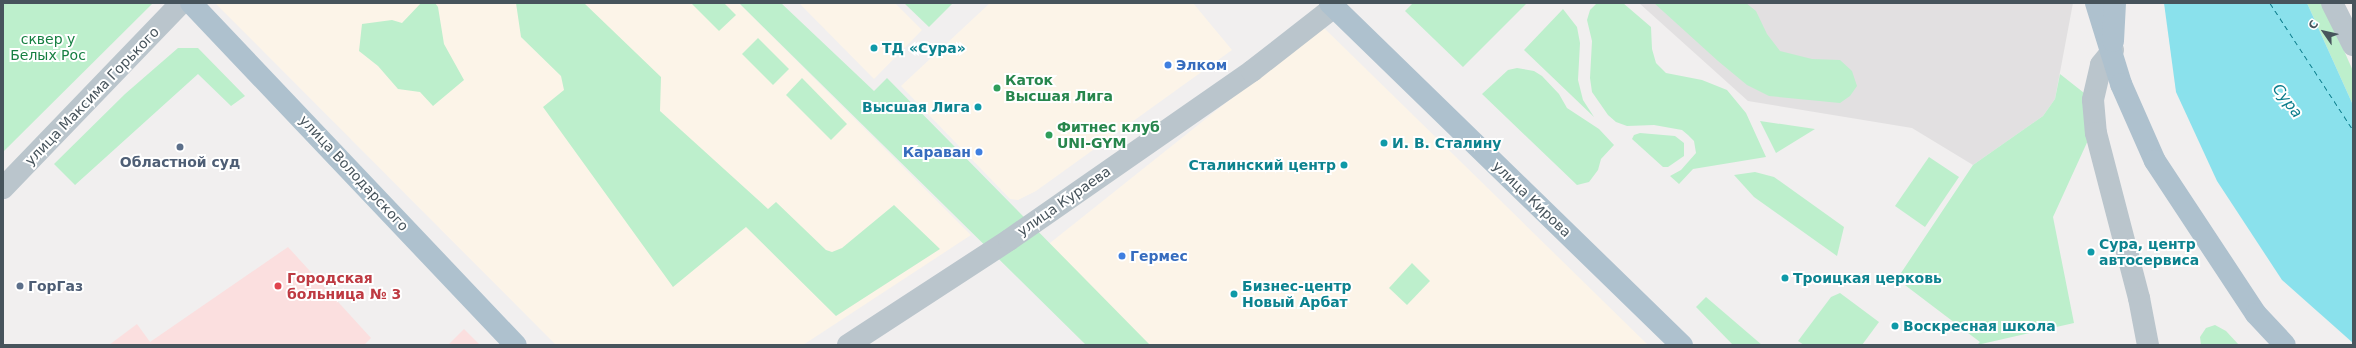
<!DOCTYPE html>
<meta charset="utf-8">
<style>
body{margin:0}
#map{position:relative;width:2356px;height:348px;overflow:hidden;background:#f1efef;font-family:"DejaVu Sans",sans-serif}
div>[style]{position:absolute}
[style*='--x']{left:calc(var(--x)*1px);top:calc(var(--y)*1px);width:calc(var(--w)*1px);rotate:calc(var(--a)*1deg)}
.commercial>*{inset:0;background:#fcf4e8}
.education>*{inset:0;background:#e2e0e1}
.medical>*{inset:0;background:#fbdfdf}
.green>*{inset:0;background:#bdefcc}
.water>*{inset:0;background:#8ae1ec}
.ferry>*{height:1px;margin-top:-0.5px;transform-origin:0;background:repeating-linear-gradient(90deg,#0c7d8c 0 5px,transparent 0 9px)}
.minor>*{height:22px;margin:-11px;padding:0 11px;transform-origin:11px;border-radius:11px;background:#bac5cc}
.major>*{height:22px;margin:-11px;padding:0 11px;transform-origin:11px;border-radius:11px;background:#aec1ce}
.dots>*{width:11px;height:11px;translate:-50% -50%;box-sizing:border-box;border:2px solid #fff;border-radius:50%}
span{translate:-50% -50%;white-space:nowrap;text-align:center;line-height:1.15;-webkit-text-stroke:4px #fff;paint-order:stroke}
.park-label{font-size:14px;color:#167f41}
.culture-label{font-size:14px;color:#0d838f;font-weight:700}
.left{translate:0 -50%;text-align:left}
.right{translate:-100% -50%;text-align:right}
.shop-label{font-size:14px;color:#366cbe;font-weight:700}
.leisure-label{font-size:14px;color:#27864d;font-weight:700}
.street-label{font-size:14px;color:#47545c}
.service-label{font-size:14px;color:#4e5e75;font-weight:700}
.health-label{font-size:14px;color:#be3a42;font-weight:700}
.water-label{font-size:15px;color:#0c7d8c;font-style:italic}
.frame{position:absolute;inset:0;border:4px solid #47545c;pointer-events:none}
.north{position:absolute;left:2304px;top:12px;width:40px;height:40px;-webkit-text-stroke:3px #fff;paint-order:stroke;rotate:304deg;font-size:11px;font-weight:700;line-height:16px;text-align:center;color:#47545c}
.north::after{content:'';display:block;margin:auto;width:14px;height:18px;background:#47545c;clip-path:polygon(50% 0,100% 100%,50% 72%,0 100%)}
</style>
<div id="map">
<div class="commercial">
<i style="clip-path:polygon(215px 3px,739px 3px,971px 235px,803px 345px,556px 345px)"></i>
<i style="clip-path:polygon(799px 3px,895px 3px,922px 30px,874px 79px)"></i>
<i style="clip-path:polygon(990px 3px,1193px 3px,1232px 50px,1036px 191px,1018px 200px,1010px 199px,901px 86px)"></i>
<i style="clip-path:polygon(1322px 26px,1648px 345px,1146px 345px,1045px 247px)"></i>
</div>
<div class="education">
<i style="clip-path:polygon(1639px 3px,2073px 3px,2055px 99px,2043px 116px,1973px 165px,1912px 128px,1748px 101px)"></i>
</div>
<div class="medical">
<i style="clip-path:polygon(288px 247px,371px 338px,364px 345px,109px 345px,137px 324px,150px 342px)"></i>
<i style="clip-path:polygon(464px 329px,480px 345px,448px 345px)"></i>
</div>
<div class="green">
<i style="clip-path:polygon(3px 3px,153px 3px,3px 152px)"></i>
<i style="clip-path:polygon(421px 3px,435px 3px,438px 7px,444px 44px,464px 80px,433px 106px,420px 92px,398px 89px,378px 66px,359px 51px,362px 24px,392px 20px,402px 23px)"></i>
<i style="clip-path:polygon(516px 3px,584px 3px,661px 77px,660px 111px,768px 209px,776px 202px,826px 250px,832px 252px,842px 248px,894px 205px,940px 249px,836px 316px,746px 227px,673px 287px,543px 107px,564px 90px,561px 76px,521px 37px)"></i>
<i style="clip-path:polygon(691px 3px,724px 3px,736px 15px,719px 31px)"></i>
<i style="clip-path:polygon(739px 3px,781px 3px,874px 91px,887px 78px,1150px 345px,1086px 345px)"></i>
<i style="clip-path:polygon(904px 3px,953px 3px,929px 27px)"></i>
<i style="clip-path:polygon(1413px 3px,1527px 3px,1463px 67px,1405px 11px)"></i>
<i style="clip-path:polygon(1597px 3px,1623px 3px,1651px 27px,1652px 49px,1656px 63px,1666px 73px,1702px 80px,1727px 90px,1746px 113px,1766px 157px,1693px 169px,1679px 184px,1670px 176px,1681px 170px,1696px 153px,1694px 141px,1688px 135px,1682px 130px,1654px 125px,1627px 126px,1616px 122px,1608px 115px,1592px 92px,1590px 78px,1592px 41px,1587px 20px,1590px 10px)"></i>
<i style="clip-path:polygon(1654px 3px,1746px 3px,1756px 11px,1767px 34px,1780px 51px,1812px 59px,1840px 60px,1852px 71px,1857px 86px,1850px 96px,1840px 103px,1769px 96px,1747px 85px,1718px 61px)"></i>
<i style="clip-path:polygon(2307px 3px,2323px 3px,2353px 71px,2353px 105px)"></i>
<i style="clip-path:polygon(1563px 9px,1577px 27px,1580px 43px,1578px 80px,1583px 100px,1594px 117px,1524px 50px)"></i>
<i style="clip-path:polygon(758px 38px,789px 69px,773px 85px,742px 54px)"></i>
<i style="clip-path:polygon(178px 48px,198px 48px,245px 96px,231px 106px,198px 74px,75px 185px,54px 164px,125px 94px)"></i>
<i style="clip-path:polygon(1517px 68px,1534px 71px,1542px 76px,1559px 94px,1567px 108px,1599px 129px,1614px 145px,1601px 159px,1598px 170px,1589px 182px,1577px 185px,1482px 94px,1508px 70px)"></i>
<i style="clip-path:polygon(2060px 74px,2093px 100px,2095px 125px,2053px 217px,2074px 323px,1977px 345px,1980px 342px,1897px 279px,1973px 165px,2043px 116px,2055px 99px)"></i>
<i style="clip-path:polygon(802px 78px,847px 124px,831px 140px,786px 95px)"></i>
<i style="clip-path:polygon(1760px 121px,1815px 129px,1776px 153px)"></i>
<i style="clip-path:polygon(1640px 133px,1675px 136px,1684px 143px,1684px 156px,1668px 167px,1663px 167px,1632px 139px,1634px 135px)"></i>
<i style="clip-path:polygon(1929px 157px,1959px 177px,1925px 227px,1895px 206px)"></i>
<i style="clip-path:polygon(1755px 172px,1774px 177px,1844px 227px,1837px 256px,1754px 197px,1734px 175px)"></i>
<i style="clip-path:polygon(1412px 263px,1430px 281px,1407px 305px,1389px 288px)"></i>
<i style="clip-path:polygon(1840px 293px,1879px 322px,1862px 345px,1804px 345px,1798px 341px,1831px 297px)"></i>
<i style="clip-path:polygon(1706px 297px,1762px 345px,1733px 345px,1696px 307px)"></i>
<i style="clip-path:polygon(2215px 325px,2226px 331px,2239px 345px,2201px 345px,2200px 337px,2206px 328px)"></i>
</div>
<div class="water">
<i style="clip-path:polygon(2164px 3px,2307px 3px,2353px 105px,2353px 343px,2282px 280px,2217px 181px,2176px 92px)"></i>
</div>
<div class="ferry">
<i style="--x:2270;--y:3;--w:152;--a:56.8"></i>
</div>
<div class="minor">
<i style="--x:2332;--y:3;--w:47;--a:63.4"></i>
<i style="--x:2113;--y:50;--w:19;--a:129"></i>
<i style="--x:2101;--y:65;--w:36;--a:103"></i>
<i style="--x:2093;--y:100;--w:33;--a:85"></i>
<i style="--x:2096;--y:133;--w:171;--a:75.4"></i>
<i style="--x:2139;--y:298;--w:48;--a:79.2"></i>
<i style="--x:3;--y:188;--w:257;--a:-46.1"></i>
<i style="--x:848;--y:345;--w:192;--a:-33.1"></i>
<i style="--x:1009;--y:240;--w:296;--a:-34.8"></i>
<i style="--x:1252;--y:71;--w:104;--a:-38"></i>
</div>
<div class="major">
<i style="--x:191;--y:3;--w:472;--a:46.5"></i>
<i style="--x:1330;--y:3;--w:491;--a:44.2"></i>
<i style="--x:2096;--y:3;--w:85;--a:72.8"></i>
<i style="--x:2121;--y:84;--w:84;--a:66.2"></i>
<i style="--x:2155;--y:161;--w:183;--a:56.6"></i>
<i style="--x:2256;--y:314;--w:42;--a:46.9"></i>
<i style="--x:2113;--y:41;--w:38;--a:-87"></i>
</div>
<div class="dots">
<i style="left:874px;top:48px;background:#0f9aa8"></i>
<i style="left:1168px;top:65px;background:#3f7fe0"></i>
<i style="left:997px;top:88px;background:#2e9e5b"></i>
<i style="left:978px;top:107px;background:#0f9aa8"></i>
<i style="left:1049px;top:135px;background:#2e9e5b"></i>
<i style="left:1384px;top:143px;background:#0f9aa8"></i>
<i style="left:180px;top:147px;background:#5c6f8a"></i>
<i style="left:979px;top:152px;background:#3f7fe0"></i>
<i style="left:1344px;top:165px;background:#0f9aa8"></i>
<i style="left:2091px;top:252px;background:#0f9aa8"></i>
<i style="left:1122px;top:256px;background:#3f7fe0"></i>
<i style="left:1785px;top:278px;background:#0f9aa8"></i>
<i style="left:20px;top:286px;background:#5c6f8a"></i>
<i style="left:278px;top:286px;background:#e0444e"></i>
<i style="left:1234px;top:294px;background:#0f9aa8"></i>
<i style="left:1895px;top:326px;background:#0f9aa8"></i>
</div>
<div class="park-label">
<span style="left:48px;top:47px">сквер у<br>Белых Рос</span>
</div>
<div class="culture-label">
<span class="left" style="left:882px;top:48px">ТД «Сура»</span>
<span class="right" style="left:970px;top:107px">Высшая Лига</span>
<span class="left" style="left:1392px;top:143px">И. В. Сталину</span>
<span class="right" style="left:1336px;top:165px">Сталинский центр</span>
<span class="left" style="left:2099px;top:252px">Сура, центр<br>автосервиса</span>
<span class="left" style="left:1793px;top:278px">Троицкая церковь</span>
<span class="left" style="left:1242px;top:294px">Бизнес-центр<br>Новый Арбат</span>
<span class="left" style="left:1903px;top:326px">Воскресная школа</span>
</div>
<div class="shop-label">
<span class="left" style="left:1176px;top:65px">Элком</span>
<span class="right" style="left:971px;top:152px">Караван</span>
<span class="left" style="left:1130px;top:256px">Гермес</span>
</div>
<div class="leisure-label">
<span class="left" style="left:1005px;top:88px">Каток<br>Высшая Лига</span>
<span class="left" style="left:1057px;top:135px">Фитнес клуб<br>UNI-GYM</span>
</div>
<div class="street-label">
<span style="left:92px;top:96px;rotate:-46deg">улица Максима Горького</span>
<span style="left:354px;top:173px;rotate:47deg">улица Володарского</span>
<span style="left:1532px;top:199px;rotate:44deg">улица Кирова</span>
<span style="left:1064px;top:201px;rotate:-35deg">улица Кураева</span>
</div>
<div class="service-label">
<span style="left:180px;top:162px">Областной суд</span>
<span class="left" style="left:28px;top:286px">ГорГаз</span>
</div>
<div class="health-label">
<span class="left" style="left:287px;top:286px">Городская<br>больница № 3</span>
</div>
<div class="water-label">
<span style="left:2287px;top:101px;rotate:53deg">Сура</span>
</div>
<div class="frame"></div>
<div class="north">С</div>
</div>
